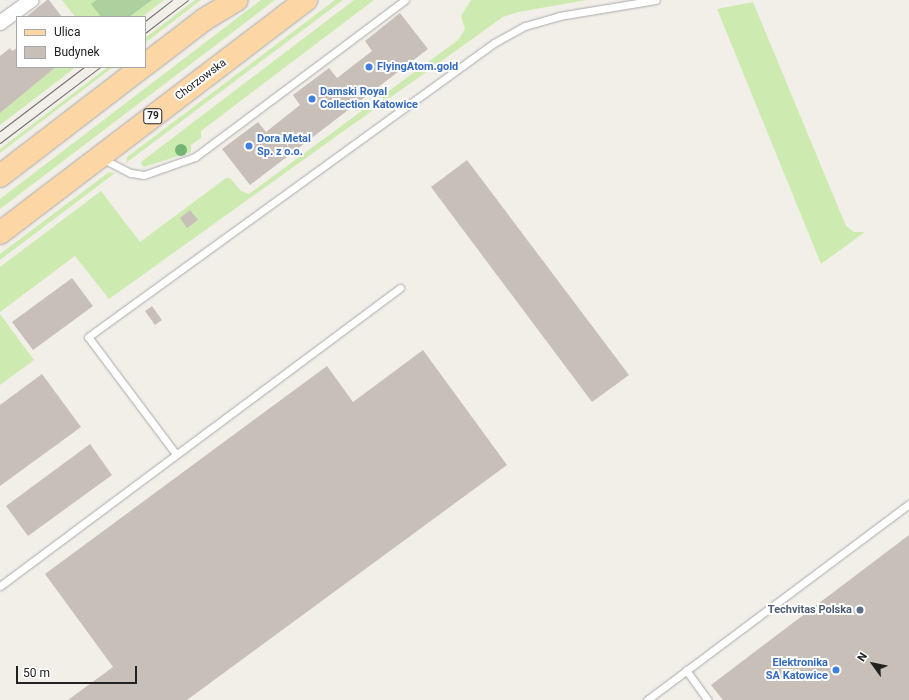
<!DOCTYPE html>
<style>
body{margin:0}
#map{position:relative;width:909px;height:700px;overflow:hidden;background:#f2efe9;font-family:Roboto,sans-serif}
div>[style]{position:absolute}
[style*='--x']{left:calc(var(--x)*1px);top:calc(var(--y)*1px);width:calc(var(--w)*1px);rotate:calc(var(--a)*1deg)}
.grass>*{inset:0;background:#cdebb0}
.forest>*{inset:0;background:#add19e}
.building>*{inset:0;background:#c7bfb8}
.roads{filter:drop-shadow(0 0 1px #a9a9a9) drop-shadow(0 0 1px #a9a9a9)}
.lane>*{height:7px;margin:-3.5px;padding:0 3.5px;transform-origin:3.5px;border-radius:3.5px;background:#fff}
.street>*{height:14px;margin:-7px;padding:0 7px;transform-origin:7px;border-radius:7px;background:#fff}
.primary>*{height:22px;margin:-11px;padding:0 11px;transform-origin:11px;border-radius:11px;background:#fcd6a4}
.tram>*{height:1px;margin:-0.5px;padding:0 0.5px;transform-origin:0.5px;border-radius:0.5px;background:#707070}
.trees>*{width:12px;height:12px;margin:-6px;border-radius:50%;background:#74b475}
.dots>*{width:11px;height:11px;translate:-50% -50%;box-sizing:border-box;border:2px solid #fff;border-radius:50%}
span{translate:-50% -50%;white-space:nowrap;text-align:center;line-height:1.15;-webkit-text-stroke:4px #fff;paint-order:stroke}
.shield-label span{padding:1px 3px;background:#fff;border:1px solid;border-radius:3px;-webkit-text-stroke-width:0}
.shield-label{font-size:10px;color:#222;font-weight:700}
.shop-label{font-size:11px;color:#366cbe;font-weight:700}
.left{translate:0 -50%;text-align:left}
.right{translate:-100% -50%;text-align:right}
.street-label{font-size:11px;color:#222}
.service-label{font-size:11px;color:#4e5e75;font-weight:700}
.legend{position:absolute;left:16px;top:16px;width:130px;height:52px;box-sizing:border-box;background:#fff;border:1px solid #a7a7a7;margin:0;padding:5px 7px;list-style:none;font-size:12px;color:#222}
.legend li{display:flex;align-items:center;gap:8px;height:20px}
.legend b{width:20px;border:1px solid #a7a7a7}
.north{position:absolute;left:853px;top:644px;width:40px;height:40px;-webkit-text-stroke:3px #fff;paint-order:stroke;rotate:303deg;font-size:11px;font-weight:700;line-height:16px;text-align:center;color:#222}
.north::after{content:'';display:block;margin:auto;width:14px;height:18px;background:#222;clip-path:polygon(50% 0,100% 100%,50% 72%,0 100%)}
.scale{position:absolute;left:16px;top:666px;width:121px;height:18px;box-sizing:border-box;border:2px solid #222;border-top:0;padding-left:5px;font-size:12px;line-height:14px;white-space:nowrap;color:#222;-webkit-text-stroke:3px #fff;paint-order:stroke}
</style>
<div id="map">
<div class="grass">
<i style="clip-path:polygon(62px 0,164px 0,142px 17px,75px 17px)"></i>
<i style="clip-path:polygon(195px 0,201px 0,145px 43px,145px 38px)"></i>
<i style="clip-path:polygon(261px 0,275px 0,0 209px,0 199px)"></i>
<i style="clip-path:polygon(335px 0,343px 0,126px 163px,127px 157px)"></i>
<i style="clip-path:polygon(354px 0,374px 0,201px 131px,201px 138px,191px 145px,191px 152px,144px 167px,142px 165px,141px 162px)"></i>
<i style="clip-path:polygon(471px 0,587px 0,518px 12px,503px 17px,109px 299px,75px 256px,0 312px,0 267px,101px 191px,140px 242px,226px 178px,230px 178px,241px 191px,249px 194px,458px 40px,465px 29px,461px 16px)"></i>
<i style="clip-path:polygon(753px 2px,846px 226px,854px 232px,865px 232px,821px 264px,717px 9px)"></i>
<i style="clip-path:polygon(56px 67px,76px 67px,0 125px,0 113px)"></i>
<i style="clip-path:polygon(108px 67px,113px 67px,0 153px,0 149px)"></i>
<i style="clip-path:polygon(109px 172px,115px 173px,0 260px,0 254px)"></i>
<i style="clip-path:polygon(0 314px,34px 360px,0 385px)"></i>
</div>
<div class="forest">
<i style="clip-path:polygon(97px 0,152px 0,129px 17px,101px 17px,91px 4px)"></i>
</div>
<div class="building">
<i style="clip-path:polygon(49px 0,62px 17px,26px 17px,47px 0)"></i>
<i style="clip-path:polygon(400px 13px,428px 49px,250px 185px,222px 149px,258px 122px,266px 132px,300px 105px,293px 95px,329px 68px,337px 78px,372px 51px,365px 41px)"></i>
<i style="clip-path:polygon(10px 48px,12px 51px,17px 48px,17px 67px,56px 67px,0 113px,0 56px)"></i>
<i style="clip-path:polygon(467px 160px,629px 375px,592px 402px,431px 187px)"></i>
<i style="clip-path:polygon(190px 210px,198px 220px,187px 228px,180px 218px)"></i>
<i style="clip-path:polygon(72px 278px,93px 306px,33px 350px,12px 322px)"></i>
<i style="clip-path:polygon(152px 306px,162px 320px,155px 325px,145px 311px)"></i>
<i style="clip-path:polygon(423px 350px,507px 465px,187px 700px,68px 700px,113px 667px,45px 574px,327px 366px,353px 402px)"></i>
<i style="clip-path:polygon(42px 374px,81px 427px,0 486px,0 405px)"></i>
<i style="clip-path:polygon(90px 444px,112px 475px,28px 536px,6px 506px)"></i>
<i style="clip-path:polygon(909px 535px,909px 700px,723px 700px,711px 685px)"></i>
</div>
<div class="roads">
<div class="lane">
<i style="--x:103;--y:159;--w:31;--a:27"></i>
<i style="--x:131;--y:173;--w:13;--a:9"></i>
<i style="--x:144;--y:175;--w:54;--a:-19.4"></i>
<i style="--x:195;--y:157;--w:262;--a:-36.8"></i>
<i style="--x:176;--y:454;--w:146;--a:-126.9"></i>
<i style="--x:88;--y:337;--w:501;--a:-35.91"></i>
<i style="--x:494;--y:43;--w:35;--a:-29"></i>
<i style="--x:525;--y:26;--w:35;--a:-16"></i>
<i style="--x:559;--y:16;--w:98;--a:-9.4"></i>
<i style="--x:0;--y:586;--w:499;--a:-36.7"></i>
<i style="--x:686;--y:670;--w:37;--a:54"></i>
<i style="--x:647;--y:700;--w:327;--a:-36.8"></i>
</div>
<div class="street">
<i style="--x:0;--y:23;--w:39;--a:-36"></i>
</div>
<div class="primary">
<i style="--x:145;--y:65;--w:76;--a:-37.5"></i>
<i style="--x:205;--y:19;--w:37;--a:-31"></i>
<i style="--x:0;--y:176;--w:179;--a:-37.5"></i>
<i style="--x:0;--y:233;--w:385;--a:-37.3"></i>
</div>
</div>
<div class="tram">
<i style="--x:145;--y:21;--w:34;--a:-38"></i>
<i style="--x:145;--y:33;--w:54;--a:-37.5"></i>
<i style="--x:0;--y:131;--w:106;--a:-37.3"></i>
<i style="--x:0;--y:143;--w:126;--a:-37.2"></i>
</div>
<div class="trees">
<i style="left:181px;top:150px"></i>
</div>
<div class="dots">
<i style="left:369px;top:67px;background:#3f7fe0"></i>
<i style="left:312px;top:99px;background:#3f7fe0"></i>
<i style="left:249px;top:146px;background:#3f7fe0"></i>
<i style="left:860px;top:610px;background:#5c6f8a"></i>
<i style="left:836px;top:670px;background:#3f7fe0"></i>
</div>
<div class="shield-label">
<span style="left:153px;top:116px">79</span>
</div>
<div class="shop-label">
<span class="left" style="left:377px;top:67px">FlyingAtom.gold</span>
<span class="left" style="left:320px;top:99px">Damski Royal<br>Collection Katowice</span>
<span class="left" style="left:257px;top:146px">Dora Metal<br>Sp. z o.o.</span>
<span class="right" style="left:828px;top:670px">Elektronika<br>SA Katowice</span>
</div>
<div class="street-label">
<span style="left:201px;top:80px;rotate:-37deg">Chorzowska</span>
</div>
<div class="service-label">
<span class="right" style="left:852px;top:610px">Techvitas Polska</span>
</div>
<ul class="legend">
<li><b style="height:5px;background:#fcd6a4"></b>Ulica</li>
<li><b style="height:11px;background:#c7bfb8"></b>Budynek</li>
</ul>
<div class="north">N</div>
<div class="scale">50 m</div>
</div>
